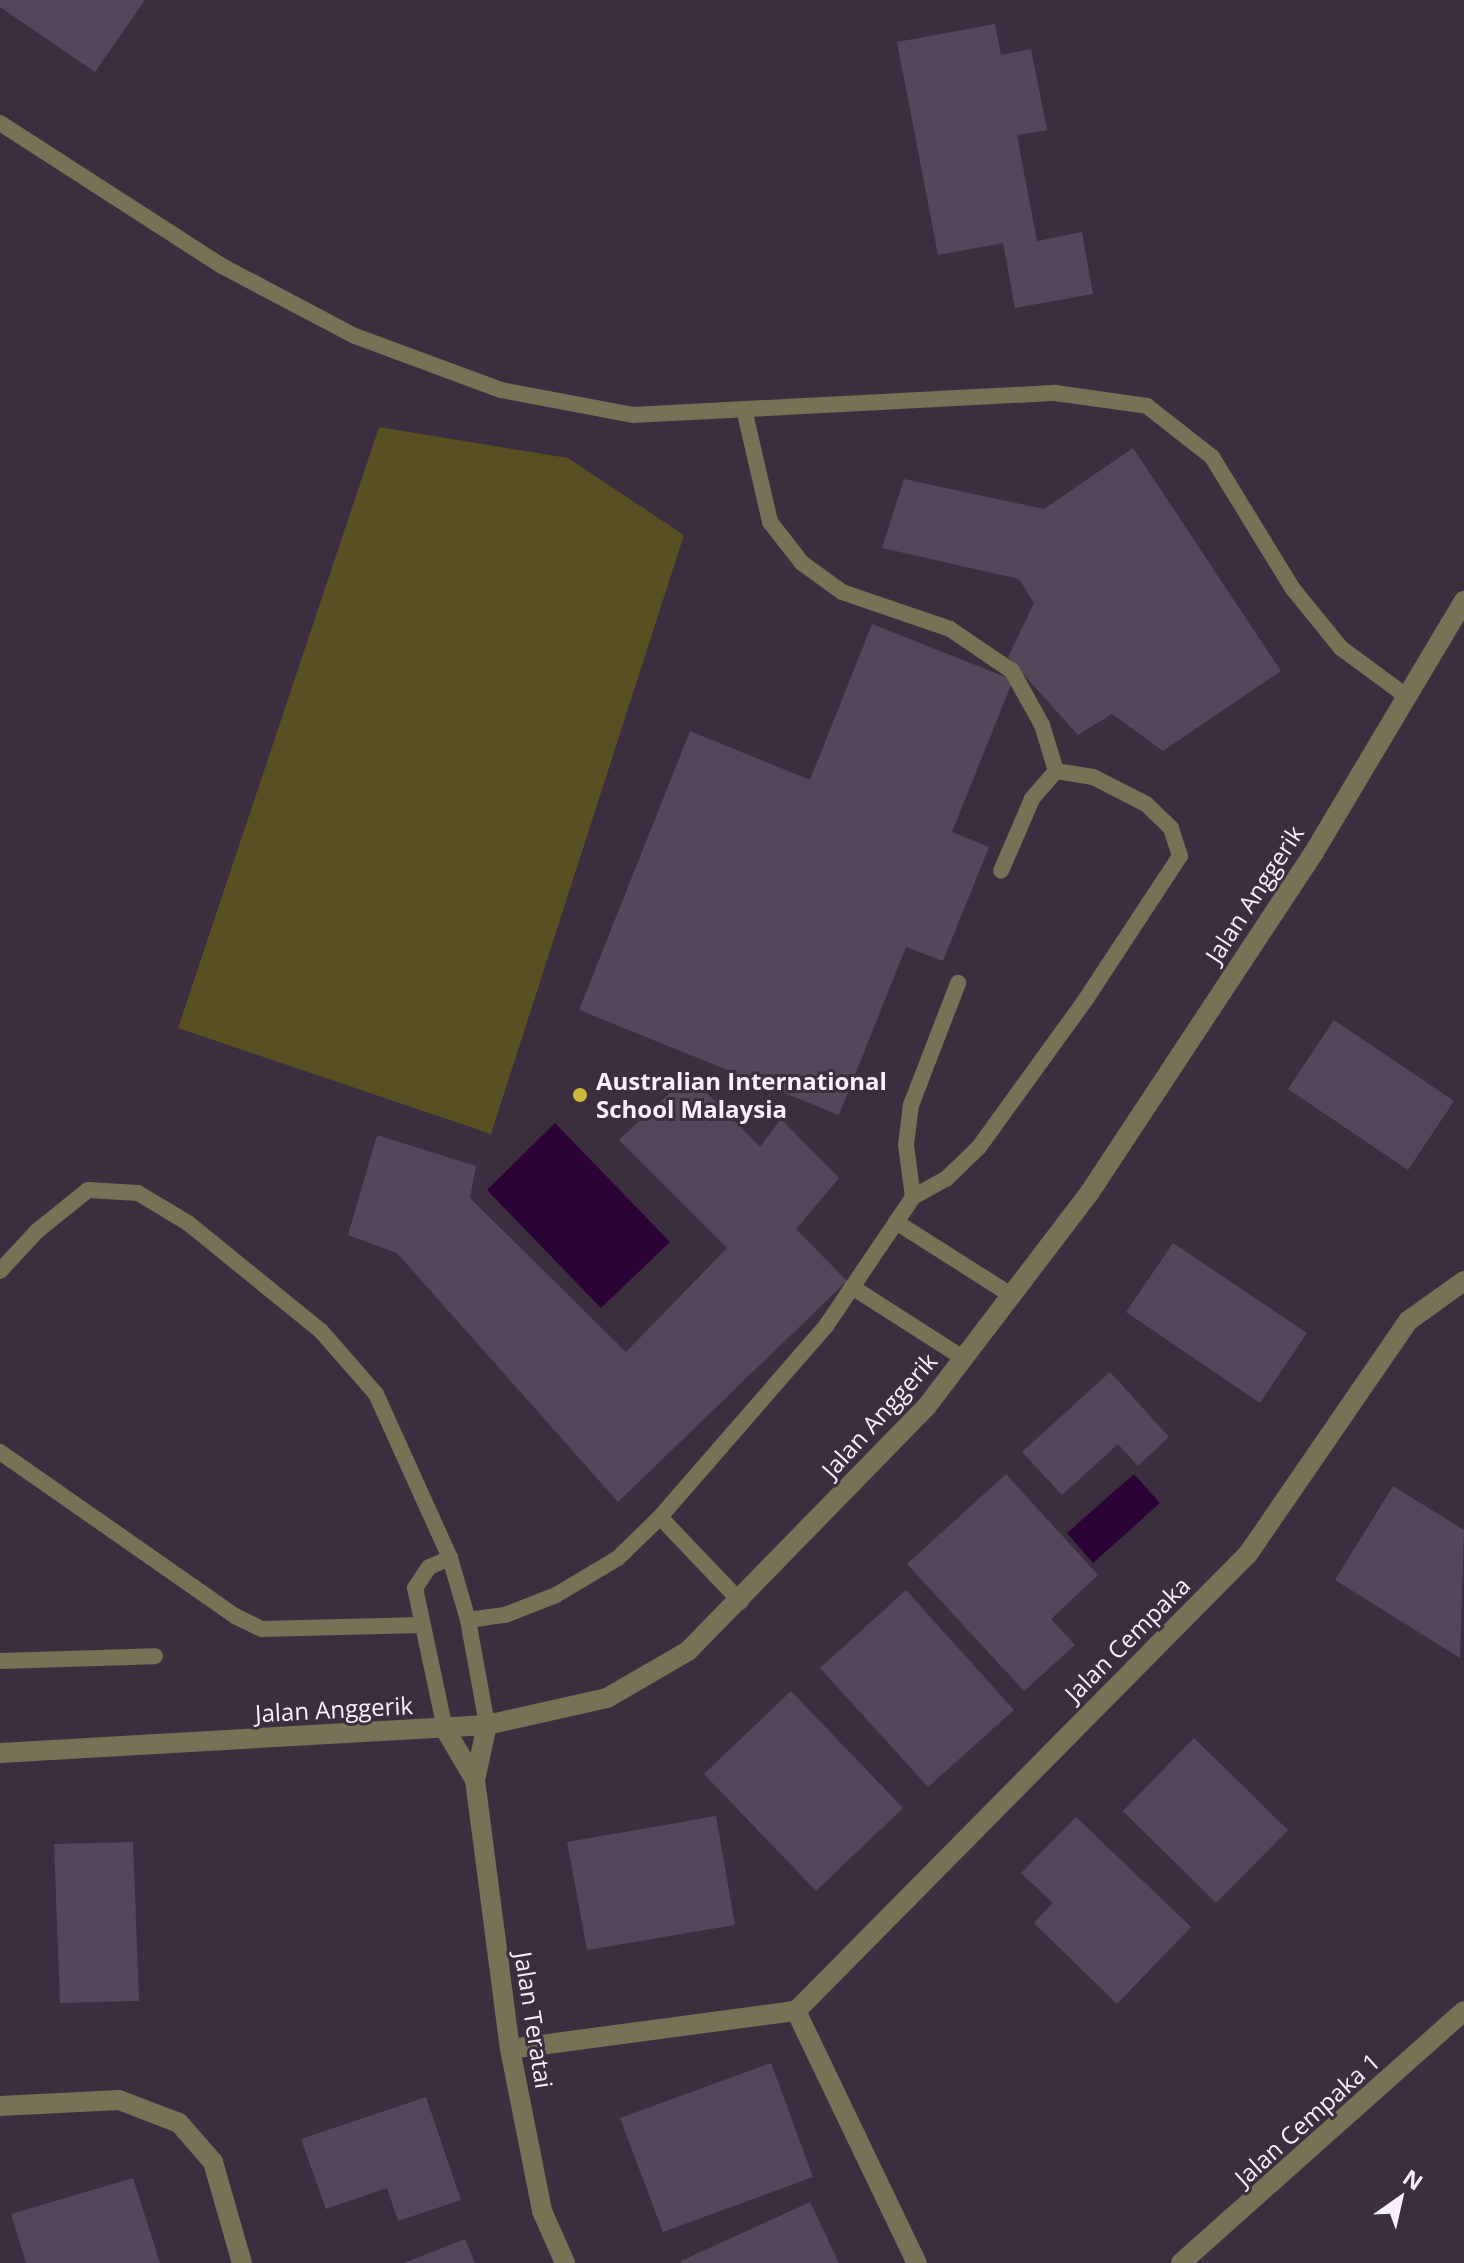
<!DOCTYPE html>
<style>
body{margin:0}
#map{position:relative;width:1464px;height:2263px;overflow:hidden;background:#3b2e3f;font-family:"Open Sans",sans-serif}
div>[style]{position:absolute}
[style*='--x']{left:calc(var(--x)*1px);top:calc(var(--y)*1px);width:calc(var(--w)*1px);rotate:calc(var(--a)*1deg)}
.green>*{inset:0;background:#575022}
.water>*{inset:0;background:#2a0334}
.building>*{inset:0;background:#554759}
.service>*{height:16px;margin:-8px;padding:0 8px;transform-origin:8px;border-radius:8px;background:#767255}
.minor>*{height:20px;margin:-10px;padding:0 10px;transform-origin:10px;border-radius:10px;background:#767255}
.dots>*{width:22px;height:22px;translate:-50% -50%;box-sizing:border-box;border:4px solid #3b2e3f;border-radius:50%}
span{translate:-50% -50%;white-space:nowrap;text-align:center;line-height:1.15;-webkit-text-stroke:6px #3b2e3f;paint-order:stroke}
.street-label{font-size:24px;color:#f8f0fb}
.poi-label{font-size:24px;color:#f8f0fb;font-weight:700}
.left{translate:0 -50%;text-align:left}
.north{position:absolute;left:1360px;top:2159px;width:80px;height:80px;-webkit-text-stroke:6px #3b2e3f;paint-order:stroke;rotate:34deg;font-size:22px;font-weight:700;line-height:32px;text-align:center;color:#f8f0fb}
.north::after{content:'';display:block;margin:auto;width:28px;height:36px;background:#f8f0fb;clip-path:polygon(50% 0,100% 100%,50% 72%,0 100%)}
</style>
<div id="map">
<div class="green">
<i style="clip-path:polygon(379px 427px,568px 458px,684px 535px,491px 1134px,178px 1028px)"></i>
</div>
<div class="water">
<i style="clip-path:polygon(555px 1123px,670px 1242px,601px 1308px,487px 1190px)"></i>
<i style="clip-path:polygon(1134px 1474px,1160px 1503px,1093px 1563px,1067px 1533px)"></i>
</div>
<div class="building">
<i style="clip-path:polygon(0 0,145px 0,95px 72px,0 7px)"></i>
<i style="clip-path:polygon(995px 24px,1001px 55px,1031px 49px,1047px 130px,1017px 135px,1037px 241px,1082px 232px,1093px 294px,1015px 308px,1003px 243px,938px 255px,897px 42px)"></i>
<i style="clip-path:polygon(1133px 448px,1281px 671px,1163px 751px,1112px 714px,1078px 735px,1008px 657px,1034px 603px,1019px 579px,882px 548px,904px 479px,1044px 509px)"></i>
<i style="clip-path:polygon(872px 624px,1013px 680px,952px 832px,989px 847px,943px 961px,906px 947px,839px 1115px,579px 1010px,690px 731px,810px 780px)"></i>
<i style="clip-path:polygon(1334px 1020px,1454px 1101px,1408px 1170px,1288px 1089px)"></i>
<i style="clip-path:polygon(689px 1075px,760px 1147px,781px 1119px,839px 1178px,796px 1229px,847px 1281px,618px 1502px,397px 1253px,348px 1235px,377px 1135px,476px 1166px,470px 1198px,626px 1352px,727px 1248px,619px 1140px)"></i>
<i style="clip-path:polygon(1173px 1243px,1307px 1333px,1260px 1403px,1126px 1312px)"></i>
<i style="clip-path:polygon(1110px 1372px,1169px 1437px,1138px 1466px,1118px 1444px,1062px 1495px,1022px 1452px)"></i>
<i style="clip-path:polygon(1006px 1474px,1098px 1575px,1051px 1619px,1075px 1645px,1024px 1691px,907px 1564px)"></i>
<i style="clip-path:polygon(1393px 1486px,1464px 1530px,1460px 1658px,1335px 1580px)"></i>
<i style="clip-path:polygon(906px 1590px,1014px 1710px,928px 1787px,820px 1668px)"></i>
<i style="clip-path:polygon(791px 1691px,903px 1808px,816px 1891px,704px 1774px)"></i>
<i style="clip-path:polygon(1194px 1738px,1288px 1830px,1216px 1903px,1123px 1811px)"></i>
<i style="clip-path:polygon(716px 1816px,735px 1925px,587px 1950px,567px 1842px)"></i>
<i style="clip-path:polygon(1076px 1817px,1191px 1927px,1117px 2004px,1034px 1923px,1053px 1903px,1021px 1873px)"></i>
<i style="clip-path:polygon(133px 1842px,139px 2001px,60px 2003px,54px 1844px)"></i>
<i style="clip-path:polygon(771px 2063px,813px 2177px,663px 2232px,620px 2118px)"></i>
<i style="clip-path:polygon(426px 2097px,461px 2200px,398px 2221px,387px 2188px,326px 2209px,301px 2139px)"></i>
<i style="clip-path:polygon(133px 2178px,160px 2263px,26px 2263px,11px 2214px)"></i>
<i style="clip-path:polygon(810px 2202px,839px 2263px,682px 2263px,681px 2261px)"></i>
<i style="clip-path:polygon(465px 2239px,475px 2263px,404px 2263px)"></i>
</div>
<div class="service">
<i style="--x:0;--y:123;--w:264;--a:32.8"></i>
<i style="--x:222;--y:266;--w:150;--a:27.8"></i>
<i style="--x:355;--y:336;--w:156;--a:20.3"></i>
<i style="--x:501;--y:390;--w:134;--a:10.7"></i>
<i style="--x:633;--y:415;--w:423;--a:-3"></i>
<i style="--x:1055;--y:393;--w:93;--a:8"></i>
<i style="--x:1147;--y:406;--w:83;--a:38.1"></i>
<i style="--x:1212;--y:457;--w:155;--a:58.5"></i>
<i style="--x:1293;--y:589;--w:76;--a:50.9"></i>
<i style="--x:1341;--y:648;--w:81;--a:36.4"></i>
<i style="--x:744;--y:409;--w:116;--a:77"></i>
<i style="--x:770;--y:522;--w:52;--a:52"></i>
<i style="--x:802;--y:563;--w:49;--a:35.9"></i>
<i style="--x:842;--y:592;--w:114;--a:18.9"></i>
<i style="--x:950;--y:629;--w:75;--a:34.1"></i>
<i style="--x:1012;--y:671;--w:62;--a:60.9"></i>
<i style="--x:1042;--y:725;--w:48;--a:73.1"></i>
<i style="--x:913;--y:1197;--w:52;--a:-97.7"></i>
<i style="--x:906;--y:1145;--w:40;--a:-82.9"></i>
<i style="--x:911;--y:1105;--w:131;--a:-68.9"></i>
<i style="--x:896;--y:1222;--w:136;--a:32.4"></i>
<i style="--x:0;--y:1271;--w:54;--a:-47.2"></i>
<i style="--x:37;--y:1231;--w:65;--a:-38.8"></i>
<i style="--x:88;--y:1190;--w:50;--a:3.4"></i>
<i style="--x:138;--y:1193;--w:58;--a:31"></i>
<i style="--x:188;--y:1223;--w:171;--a:39.1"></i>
<i style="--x:321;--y:1331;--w:84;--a:48.9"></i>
<i style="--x:376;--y:1394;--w:180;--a:65.7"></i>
<i style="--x:450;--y:1558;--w:65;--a:73.8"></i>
<i style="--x:468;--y:1620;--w:107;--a:79.7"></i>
<i style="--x:852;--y:1287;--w:132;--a:32.6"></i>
<i style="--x:0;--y:1452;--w:287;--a:34.9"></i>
<i style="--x:235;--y:1616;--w:30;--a:26"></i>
<i style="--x:262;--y:1629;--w:159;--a:-1.4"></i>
<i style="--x:660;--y:1517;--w:117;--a:46.4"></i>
<i style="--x:468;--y:1620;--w:37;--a:-8"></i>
<i style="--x:505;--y:1615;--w:55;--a:-21.4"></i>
<i style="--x:556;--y:1595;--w:72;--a:-30.8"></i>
<i style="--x:618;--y:1558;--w:59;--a:-44.3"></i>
<i style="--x:660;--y:1517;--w:253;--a:-49"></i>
<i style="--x:826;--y:1326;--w:156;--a:-56"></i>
<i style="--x:913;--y:1197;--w:38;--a:-29"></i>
<i style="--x:946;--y:1179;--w:46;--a:-44.1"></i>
<i style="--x:979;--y:1147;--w:183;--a:-54.1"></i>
<i style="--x:1086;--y:999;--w:171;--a:-56.7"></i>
<i style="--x:1180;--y:856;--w:29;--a:-108"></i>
<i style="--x:1171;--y:828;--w:35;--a:-136"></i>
<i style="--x:1146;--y:804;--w:59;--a:-153"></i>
<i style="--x:1093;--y:777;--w:37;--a:-171"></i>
<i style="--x:1056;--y:771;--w:37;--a:131"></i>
<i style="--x:1032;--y:799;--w:78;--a:113.3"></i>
<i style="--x:0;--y:1661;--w:155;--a:-1.8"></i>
<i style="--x:445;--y:1729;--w:144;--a:-102"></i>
<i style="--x:415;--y:1588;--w:25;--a:-56"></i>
<i style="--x:429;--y:1567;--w:23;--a:-23"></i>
</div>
<div class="minor">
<i style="--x:487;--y:1725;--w:56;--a:102.3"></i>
<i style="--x:475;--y:1780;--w:271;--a:82.6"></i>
<i style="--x:510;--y:2049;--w:165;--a:78.8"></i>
<i style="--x:542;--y:2211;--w:57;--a:66.1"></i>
<i style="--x:445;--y:1729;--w:59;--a:59.5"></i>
<i style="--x:0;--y:1753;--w:488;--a:-3.3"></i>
<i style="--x:487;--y:1725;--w:123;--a:-12.7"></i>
<i style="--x:607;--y:1698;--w:94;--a:-30.1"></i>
<i style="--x:688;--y:1651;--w:342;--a:-45.7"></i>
<i style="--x:927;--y:1406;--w:269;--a:-52.7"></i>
<i style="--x:1090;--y:1192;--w:405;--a:-56.6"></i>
<i style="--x:1313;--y:854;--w:295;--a:-59.2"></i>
<i style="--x:796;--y:2011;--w:280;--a:64.4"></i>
<i style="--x:510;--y:2049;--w:289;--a:-7.6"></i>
<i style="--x:796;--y:2011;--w:643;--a:-45.32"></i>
<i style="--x:1248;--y:1554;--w:283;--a:-55.5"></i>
<i style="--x:1408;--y:1321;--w:69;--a:-35.5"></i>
<i style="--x:0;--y:2106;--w:119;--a:-2.9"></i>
<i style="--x:119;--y:2100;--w:64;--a:21"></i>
<i style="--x:179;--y:2123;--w:52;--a:48.9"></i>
<i style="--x:213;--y:2162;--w:105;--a:74"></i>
<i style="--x:1181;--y:2263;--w:379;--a:-41.7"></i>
</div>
<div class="dots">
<i style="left:580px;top:1095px;background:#ccb939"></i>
</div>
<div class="street-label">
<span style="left:1254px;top:894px;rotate:-57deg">Jalan Anggerik</span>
<span style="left:879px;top:1415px;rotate:-48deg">Jalan Anggerik</span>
<span style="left:1127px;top:1639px;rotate:-45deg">Jalan Cempaka</span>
<span style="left:334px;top:1709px;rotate:-3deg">Jalan Anggerik</span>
<span style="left:534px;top:2020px;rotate:81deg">Jalan Teratai</span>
<span style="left:1307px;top:2119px;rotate:-42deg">Jalan Cempaka 1</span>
</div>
<div class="poi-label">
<span class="left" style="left:596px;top:1095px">Australian International<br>School Malaysia</span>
</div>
<div class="north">N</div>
</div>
